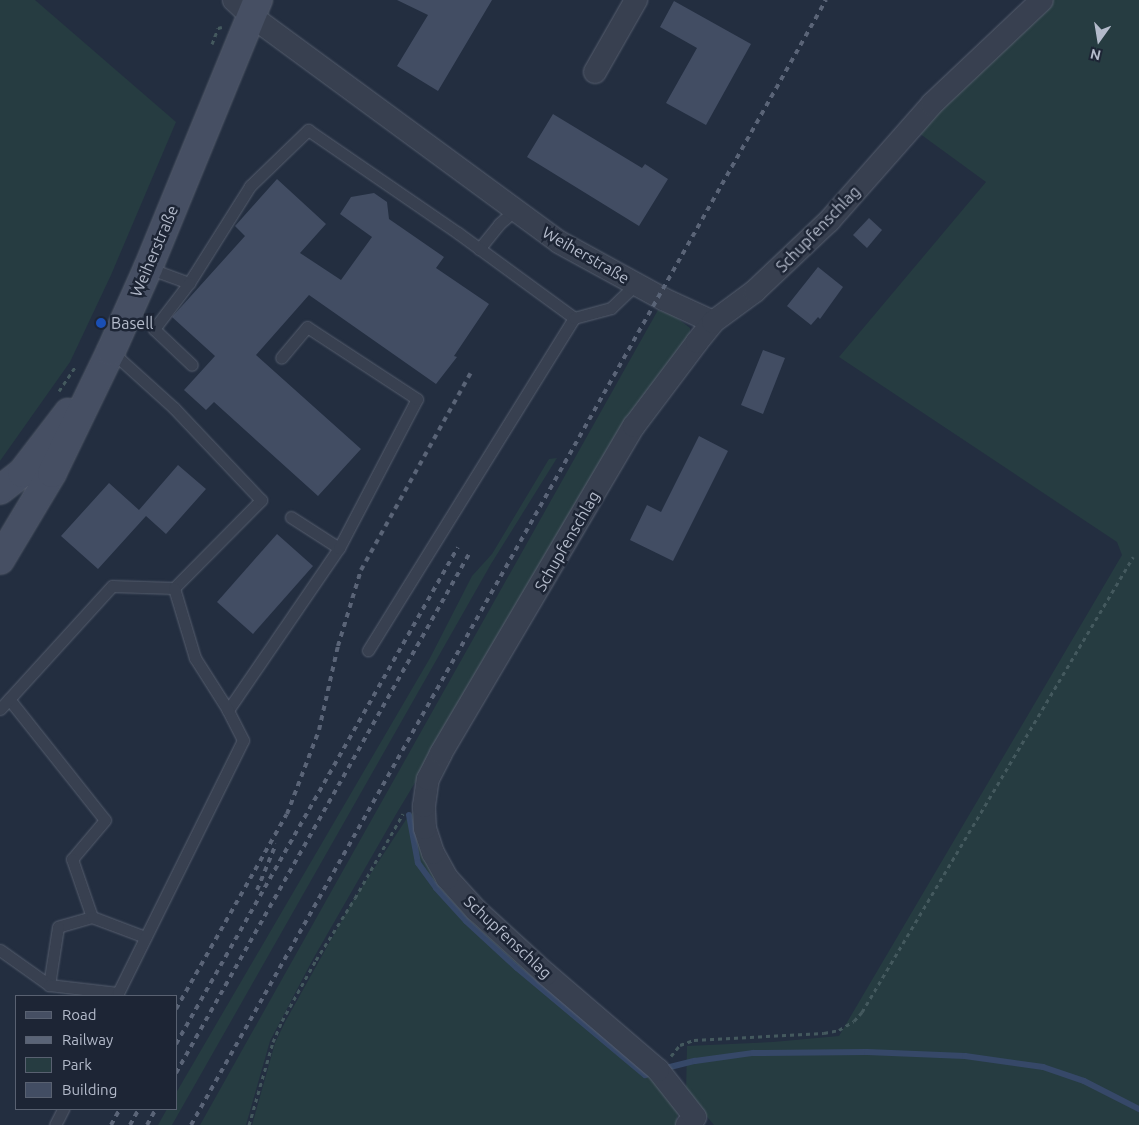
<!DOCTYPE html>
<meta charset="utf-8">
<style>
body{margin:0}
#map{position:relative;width:1139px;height:1125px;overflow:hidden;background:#232e40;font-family:Ubuntu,sans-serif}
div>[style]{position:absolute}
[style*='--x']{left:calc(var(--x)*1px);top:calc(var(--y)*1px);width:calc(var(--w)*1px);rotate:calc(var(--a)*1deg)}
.green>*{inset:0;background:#263c41}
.stream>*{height:6px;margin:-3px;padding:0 3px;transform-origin:3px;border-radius:3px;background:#364868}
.building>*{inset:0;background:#424d63}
.path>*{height:3px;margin-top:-1.5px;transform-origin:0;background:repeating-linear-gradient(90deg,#44595e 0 4px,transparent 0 8px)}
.roads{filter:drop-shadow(0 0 1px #565e6e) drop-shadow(0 0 1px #565e6e)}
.lane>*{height:11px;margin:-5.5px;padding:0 5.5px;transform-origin:5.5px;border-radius:5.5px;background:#384050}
.street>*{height:22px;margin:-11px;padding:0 11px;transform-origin:11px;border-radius:11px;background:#384050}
.secondary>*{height:28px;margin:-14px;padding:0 14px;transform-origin:14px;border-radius:14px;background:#464f63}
.rail>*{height:4px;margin-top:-2px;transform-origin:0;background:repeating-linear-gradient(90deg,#5a6477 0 5px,transparent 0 10px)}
.dots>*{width:14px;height:14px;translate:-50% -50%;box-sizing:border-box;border:2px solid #1d2535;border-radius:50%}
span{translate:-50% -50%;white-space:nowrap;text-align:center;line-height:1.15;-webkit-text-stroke:5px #1d2535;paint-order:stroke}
.street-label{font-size:16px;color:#b4bbcb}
.poi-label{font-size:16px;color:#b4bbcb}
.left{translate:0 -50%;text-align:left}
.legend{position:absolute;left:15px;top:995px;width:162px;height:115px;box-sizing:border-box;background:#1d2535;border:1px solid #596171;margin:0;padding:6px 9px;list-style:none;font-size:15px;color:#b4bbcb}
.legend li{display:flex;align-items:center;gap:10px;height:25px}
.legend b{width:25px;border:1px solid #596171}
.north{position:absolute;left:1074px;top:15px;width:50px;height:50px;-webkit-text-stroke:4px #1d2535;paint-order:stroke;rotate:193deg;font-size:14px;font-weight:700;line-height:20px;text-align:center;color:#b4bbcb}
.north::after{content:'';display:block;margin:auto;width:18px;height:22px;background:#b4bbcb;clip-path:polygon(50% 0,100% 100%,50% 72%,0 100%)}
</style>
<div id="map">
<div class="green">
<i style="clip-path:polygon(0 0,35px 0,176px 122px,111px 275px,70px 362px,0 461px)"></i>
<i style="clip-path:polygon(1042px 0,1139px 0,1139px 1125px,714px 1125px,686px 1093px,687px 1046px,773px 1042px,839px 1036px,1122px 555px,1117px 542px,839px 357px,986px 182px,912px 128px)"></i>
<i style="clip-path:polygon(658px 310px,676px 317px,690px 328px,690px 338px,539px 576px,395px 816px,313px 959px,270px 1041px,246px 1125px,200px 1125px)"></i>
<i style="clip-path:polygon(557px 458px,491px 564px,172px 1125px,158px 1125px,167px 1109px,176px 1109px,176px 1093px,430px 658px,472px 576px,492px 554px,549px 459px)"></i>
<i style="clip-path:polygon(415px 811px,427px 857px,647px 1071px,678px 1112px,676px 1125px,252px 1125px,275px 1043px,285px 1022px,352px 902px,409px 815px)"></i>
</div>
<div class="stream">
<i style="--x:409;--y:815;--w:49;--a:79.4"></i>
<i style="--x:418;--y:863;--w:31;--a:54"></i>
<i style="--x:436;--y:888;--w:45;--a:47.7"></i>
<i style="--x:466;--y:921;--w:69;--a:42.7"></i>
<i style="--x:517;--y:968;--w:167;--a:39.9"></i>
<i style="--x:645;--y:1075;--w:7;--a:-16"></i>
<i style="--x:662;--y:1069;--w:34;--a:-14"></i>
<i style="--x:695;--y:1061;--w:59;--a:-7.9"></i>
<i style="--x:753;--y:1053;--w:114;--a:-0.5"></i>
<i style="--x:867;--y:1052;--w:98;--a:2.3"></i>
<i style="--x:965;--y:1056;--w:79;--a:8"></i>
<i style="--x:1043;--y:1067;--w:43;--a:18.9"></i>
<i style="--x:1084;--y:1081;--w:62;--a:27"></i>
</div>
<div class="building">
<i style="clip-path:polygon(397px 0,492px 0,438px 91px,397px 66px,428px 15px)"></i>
<i style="clip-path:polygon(674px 1px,751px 44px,706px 125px,666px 103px,697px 48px,660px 27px)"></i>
<i style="clip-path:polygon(553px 114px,642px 168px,645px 164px,668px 179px,639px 226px,527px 157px)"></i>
<i style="clip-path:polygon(277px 179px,326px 224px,300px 253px,341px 280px,372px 237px,340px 214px,351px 197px,374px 193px,387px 202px,389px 219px,444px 257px,436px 268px,489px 304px,454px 356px,457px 357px,436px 384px,309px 295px,256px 355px,361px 449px,318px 496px,214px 402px,206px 410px,184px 390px,215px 356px,172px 317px,245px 236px,235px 226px)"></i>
<i style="clip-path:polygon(869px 218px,882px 230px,867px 248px,853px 235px)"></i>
<i style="clip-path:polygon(818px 267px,843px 287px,820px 319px,818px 317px,811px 325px,787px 306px)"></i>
<i style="clip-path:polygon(763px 350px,785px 358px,763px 414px,741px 405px)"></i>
<i style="clip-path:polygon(699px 436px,728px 451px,673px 561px,630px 540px,647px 505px,661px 512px)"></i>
<i style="clip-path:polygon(178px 465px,206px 489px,166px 534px,146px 516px,98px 569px,61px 536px,109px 483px,139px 510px)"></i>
<i style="clip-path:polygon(277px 534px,313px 566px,253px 634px,217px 602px)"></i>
</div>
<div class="path">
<i style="--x:212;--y:44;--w:17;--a:-69"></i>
<i style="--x:218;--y:28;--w:4;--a:-14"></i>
<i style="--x:59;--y:391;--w:29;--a:-56"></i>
<i style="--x:671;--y:1056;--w:14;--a:-51"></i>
<i style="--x:680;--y:1045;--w:15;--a:-20"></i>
<i style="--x:694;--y:1040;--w:130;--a:-3.1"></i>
<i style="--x:824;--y:1033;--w:15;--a:-11"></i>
<i style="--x:839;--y:1030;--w:17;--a:-31"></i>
<i style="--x:854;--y:1021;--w:12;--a:-48"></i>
<i style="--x:862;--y:1012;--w:530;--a:-59.22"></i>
<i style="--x:249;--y:1125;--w:86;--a:-73.9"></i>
<i style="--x:273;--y:1042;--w:23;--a:-67"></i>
<i style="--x:282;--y:1021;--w:70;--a:-60.9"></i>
<i style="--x:316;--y:960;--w:73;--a:-57.8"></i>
<i style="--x:355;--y:898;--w:97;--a:-60.3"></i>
</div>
<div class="roads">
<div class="lane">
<i style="--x:479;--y:249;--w:32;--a:-51"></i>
<i style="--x:499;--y:224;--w:21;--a:-41"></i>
<i style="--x:148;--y:268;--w:44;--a:20.1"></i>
<i style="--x:189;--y:283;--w:115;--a:-57.8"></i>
<i style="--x:250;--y:186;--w:81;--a:-44"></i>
<i style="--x:308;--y:130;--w:182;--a:34.5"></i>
<i style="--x:458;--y:233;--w:144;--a:36.2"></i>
<i style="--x:574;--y:318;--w:391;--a:121.8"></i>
<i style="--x:189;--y:283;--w:58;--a:127.3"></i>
<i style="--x:154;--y:329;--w:52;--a:43.5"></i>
<i style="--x:574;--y:318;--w:38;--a:-15"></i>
<i style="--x:611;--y:308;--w:35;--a:-44"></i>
<i style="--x:291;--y:517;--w:57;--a:32.9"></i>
<i style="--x:9;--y:699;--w:154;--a:51.6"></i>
<i style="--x:105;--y:820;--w:51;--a:130.2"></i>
<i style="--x:72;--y:859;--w:61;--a:71"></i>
<i style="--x:92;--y:917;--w:35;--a:164"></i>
<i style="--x:58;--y:927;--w:59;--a:98.8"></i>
<i style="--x:0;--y:709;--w:166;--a:-47.7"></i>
<i style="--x:112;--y:586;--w:62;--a:1.8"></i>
<i style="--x:174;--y:588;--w:124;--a:-45.3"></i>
<i style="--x:261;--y:500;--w:127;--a:-133.4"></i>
<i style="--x:174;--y:408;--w:85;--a:-137.9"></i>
<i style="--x:228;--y:710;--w:196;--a:-55.6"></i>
<i style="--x:339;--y:548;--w:168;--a:-62.4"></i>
<i style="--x:417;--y:399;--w:131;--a:-146.8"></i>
<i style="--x:307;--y:327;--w:40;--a:130"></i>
<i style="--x:92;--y:917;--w:57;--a:20.7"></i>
<i style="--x:0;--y:950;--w:60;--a:35.5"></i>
<i style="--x:49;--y:985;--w:69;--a:6.6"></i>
<i style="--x:118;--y:993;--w:4;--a:124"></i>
<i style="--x:118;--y:993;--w:282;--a:-63.7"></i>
<i style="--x:243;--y:740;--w:34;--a:-117"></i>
<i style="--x:228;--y:710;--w:62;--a:-122.4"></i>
<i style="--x:195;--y:658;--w:73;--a:-106.7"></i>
<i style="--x:55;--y:1125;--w:18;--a:-63"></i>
</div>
<div class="street">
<i style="--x:234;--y:0;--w:22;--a:43"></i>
<i style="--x:250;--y:15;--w:383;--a:36.3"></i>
<i style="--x:559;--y:242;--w:119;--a:28.7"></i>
<i style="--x:663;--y:299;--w:55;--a:24.7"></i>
<i style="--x:595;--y:72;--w:83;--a:-60.3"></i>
<i style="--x:687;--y:1125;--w:11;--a:-45"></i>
<i style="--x:695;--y:1117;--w:60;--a:-128.2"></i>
<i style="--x:658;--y:1070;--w:148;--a:-139.4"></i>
<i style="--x:546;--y:974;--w:95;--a:-137.6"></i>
<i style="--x:476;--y:910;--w:43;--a:-132.2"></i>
<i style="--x:447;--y:878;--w:29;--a:-119"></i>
<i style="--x:433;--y:853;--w:26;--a:-108"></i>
<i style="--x:425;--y:828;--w:22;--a:-93"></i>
<i style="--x:424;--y:806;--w:27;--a:-82"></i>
<i style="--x:428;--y:779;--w:29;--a:-63"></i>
<i style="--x:441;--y:753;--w:380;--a:-59.5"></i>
<i style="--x:634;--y:426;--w:105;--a:-53.1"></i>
<i style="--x:697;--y:342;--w:26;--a:-51"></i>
<i style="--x:713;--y:322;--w:52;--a:-36.4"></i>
<i style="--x:755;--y:291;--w:102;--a:-43.4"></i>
<i style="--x:829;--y:221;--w:156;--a:-48.6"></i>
<i style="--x:932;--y:104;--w:151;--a:-43.4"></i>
</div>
<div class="secondary">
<i style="--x:0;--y:490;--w:28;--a:-38"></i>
<i style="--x:22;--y:473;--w:76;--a:-52.5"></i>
<i style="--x:0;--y:560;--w:101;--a:-59.1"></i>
<i style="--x:52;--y:473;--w:136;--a:-64.2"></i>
<i style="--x:111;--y:351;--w:91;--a:-66"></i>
<i style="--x:148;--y:268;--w:290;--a:-67.7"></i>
</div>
</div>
<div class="rail">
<i style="--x:257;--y:890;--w:50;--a:-67.6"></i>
<i style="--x:176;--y:1009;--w:224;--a:-60.4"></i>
<i style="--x:287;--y:814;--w:90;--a:-69.1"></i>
<i style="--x:319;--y:730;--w:86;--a:-77.3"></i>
<i style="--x:338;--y:646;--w:79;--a:-73.2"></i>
<i style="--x:361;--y:570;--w:230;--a:-60.9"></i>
<i style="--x:176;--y:1044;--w:571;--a:-60.43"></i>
<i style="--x:176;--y:1073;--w:596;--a:-60.55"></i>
<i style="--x:111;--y:1125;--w:18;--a:-61"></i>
<i style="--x:130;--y:1125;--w:18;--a:-61"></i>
<i style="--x:147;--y:1125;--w:18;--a:-61"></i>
<i style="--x:191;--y:1125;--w:1292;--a:-60.56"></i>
</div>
<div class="dots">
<i style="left:101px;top:323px;background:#1a4fb4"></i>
</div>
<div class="street-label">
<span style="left:818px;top:229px;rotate:-46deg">Schupfenschlag</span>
<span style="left:154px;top:251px;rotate:-67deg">Weiherstraße</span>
<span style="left:586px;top:255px;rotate:30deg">Weiherstraße</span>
<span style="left:567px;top:541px;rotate:-60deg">Schupfenschlag</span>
<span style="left:508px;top:937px;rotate:43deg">Schupfenschlag</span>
</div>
<div class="poi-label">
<span class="left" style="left:111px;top:323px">Basell</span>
</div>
<ul class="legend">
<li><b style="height:6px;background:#464f63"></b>Road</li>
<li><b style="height:6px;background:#5a6477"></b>Railway</li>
<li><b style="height:14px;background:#263c41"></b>Park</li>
<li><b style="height:14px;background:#424d63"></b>Building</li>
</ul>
<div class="north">N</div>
</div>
